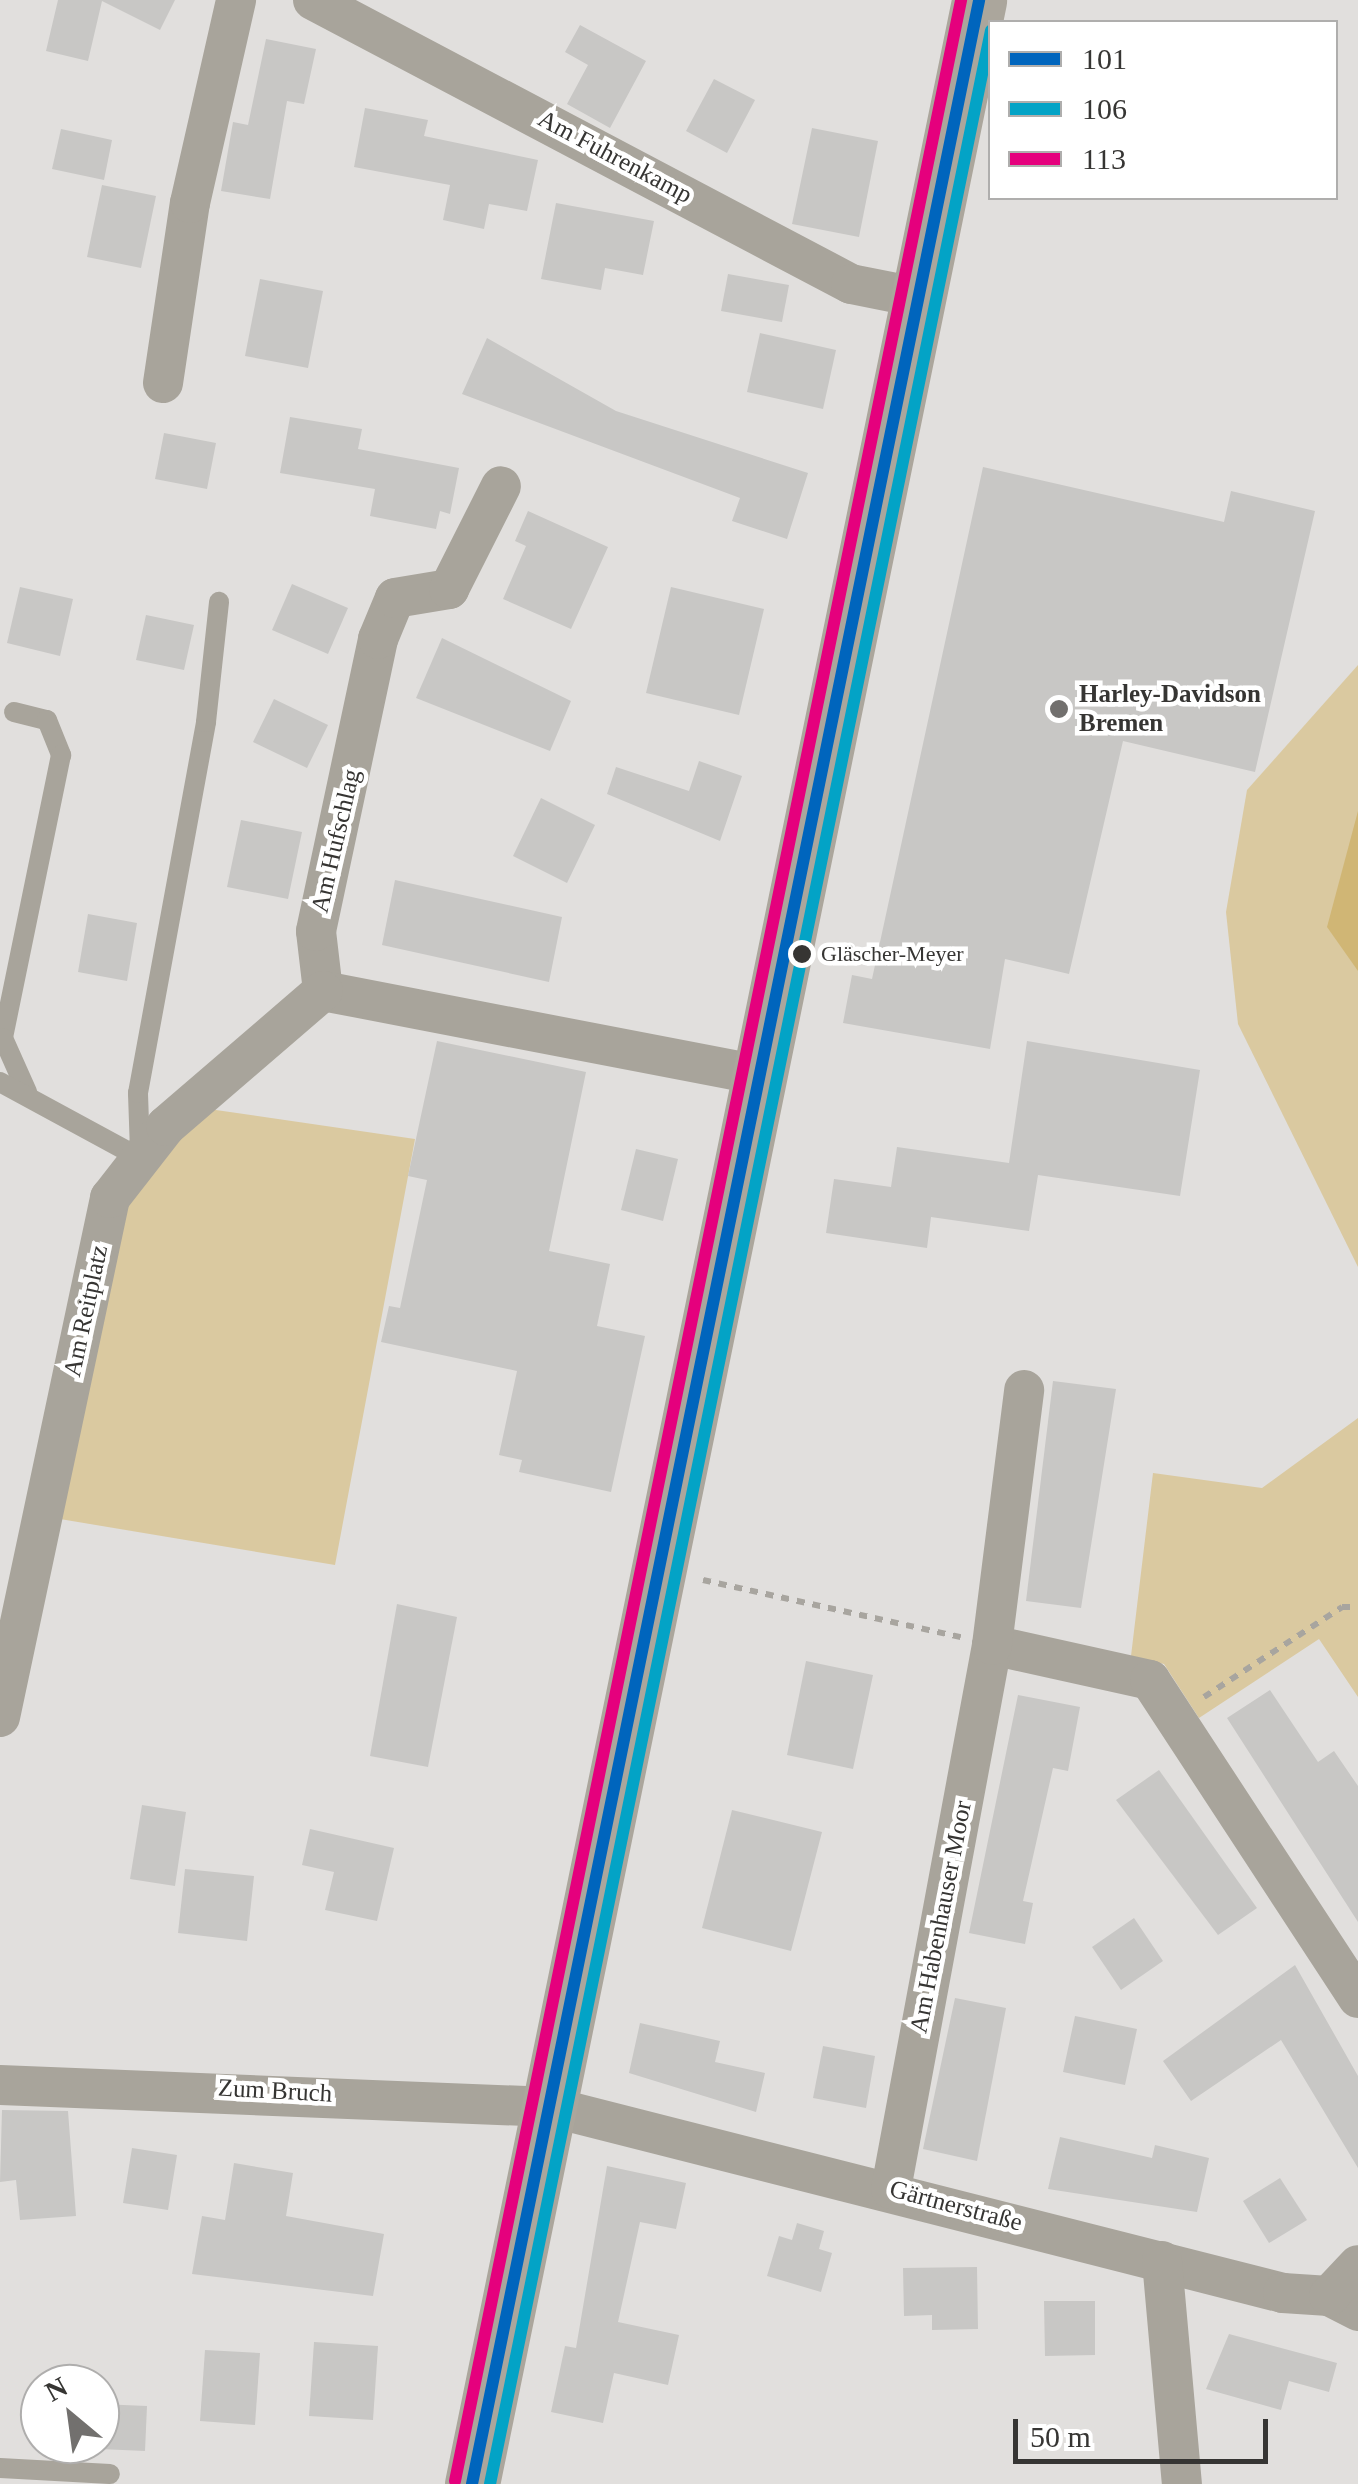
<!DOCTYPE html>
<meta charset="utf-8">
<style>
body{margin:0}
#map{position:relative;width:1358px;height:2484px;overflow:hidden;background:#e1dfdd;font-family:Georgia,serif}
div>[style]{position:absolute}
[style*='--x']{left:calc(var(--x)*1px);top:calc(var(--y)*1px);width:calc(var(--w)*1px);rotate:calc(var(--a)*1deg)}
.green>*{inset:0;background:#dac9a0}
.water>*{inset:0;background:#d0b675}
.building>*{inset:0;background:#c8c7c5}
.path>*{height:6px;margin-top:-3px;transform-origin:0;background:repeating-linear-gradient(90deg,#a8a59f 0 8px,transparent 0 16px)}
.service>*{height:20px;margin:-10px;padding:0 10px;transform-origin:10px;border-radius:10px;background:#a8a49b}
.minor>*{height:40px;margin:-20px;padding:0 20px;transform-origin:20px;border-radius:20px;background:#a8a49b}
.primary>*{height:55px;margin:-27.5px;padding:0 27.5px;transform-origin:27.5px;border-radius:27.5px;background:#aba69c}
.bus-1>*{height:12px;margin:-6px;padding:0 6px;transform-origin:6px;border-radius:6px;background:#0065bd}
.bus-2>*{height:12px;margin:-6px;padding:0 6px;transform-origin:6px;border-radius:6px;background:#03a3c6}
.bus-3>*{height:12px;margin:-6px;padding:0 6px;transform-origin:6px;border-radius:6px;background:#e5007d}
.dots>*{width:28px;height:28px;translate:-50% -50%;box-sizing:border-box;border:5px solid #fff;border-radius:50%}
span{translate:-50% -50%;white-space:nowrap;text-align:center;line-height:1.15;-webkit-text-stroke:9px #fff;paint-order:stroke}
.bus-label{font-size:22px;color:#363533}
.left{translate:0 -50%;text-align:left}
.street-label{font-size:25px;color:#363533}
.poi-label{font-size:25px;color:#363533;font-weight:700}
.legend{position:absolute;left:988px;top:20px;width:350px;height:180px;box-sizing:border-box;background:#fff;border:2px solid #afaead;margin:0;padding:12px 18px;list-style:none;font-size:30px;color:#363533}
.legend li{display:flex;align-items:center;gap:20px;height:50px}
.legend b{width:50px;border:2px solid #afaead}
.north{position:absolute;left:20px;top:2364px;width:100px;height:100px;box-sizing:border-box;background:#fff;border:2px solid #afaead;border-radius:50%;rotate:331deg;font-size:28px;font-weight:700;line-height:40px;text-align:center;color:#363533}
.north::after{content:'';display:block;margin:auto;width:35px;height:45px;background:#72706e;clip-path:polygon(50% 0,100% 100%,50% 72%,0 100%)}
.scale{position:absolute;left:1013px;top:2419px;width:255px;height:45px;box-sizing:border-box;border:5px solid #363533;border-top:0;padding-left:12px;font-size:30px;line-height:35px;white-space:nowrap;color:#363533;-webkit-text-stroke:8px #fff;paint-order:stroke}
</style>
<div id="map">
<div class="green">
<i style="clip-path:polygon(1358px 665px,1358px 1267px,1238px 1024px,1226px 912px,1247px 790px)"></i>
<i style="clip-path:polygon(209px 1109px,415px 1139px,335px 1565px,60px 1519px,124px 1194px)"></i>
<i style="clip-path:polygon(1358px 1418px,1358px 1697px,1319px 1639px,1199px 1718px,1164px 1664px,1131px 1656px,1153px 1473px,1262px 1488px)"></i>
</div>
<div class="water">
<i style="clip-path:polygon(1358px 811px,1358px 971px,1327px 927px)"></i>
</div>
<div class="building">
<i style="clip-path:polygon(58px 0,175px 0,160px 30px,102px 1px,88px 61px,46px 51px)"></i>
<i style="clip-path:polygon(580px 25px,646px 61px,610px 128px,567px 104px,588px 65px,565px 52px)"></i>
<i style="clip-path:polygon(266px 39px,316px 49px,304px 104px,287px 101px,270px 199px,221px 191px,233px 122px,248px 125px)"></i>
<i style="clip-path:polygon(714px 79px,755px 100px,727px 153px,686px 131px)"></i>
<i style="clip-path:polygon(365px 108px,428px 120px,424px 136px,538px 160px,527px 211px,489px 204px,484px 229px,443px 220px,450px 185px,354px 167px)"></i>
<i style="clip-path:polygon(812px 128px,878px 141px,859px 237px,792px 224px)"></i>
<i style="clip-path:polygon(61px 129px,112px 140px,104px 180px,52px 169px)"></i>
<i style="clip-path:polygon(102px 185px,156px 196px,141px 268px,87px 257px)"></i>
<i style="clip-path:polygon(556px 203px,654px 221px,643px 275px,605px 268px,601px 290px,541px 279px)"></i>
<i style="clip-path:polygon(728px 274px,789px 285px,782px 322px,721px 311px)"></i>
<i style="clip-path:polygon(260px 279px,323px 291px,308px 368px,245px 356px)"></i>
<i style="clip-path:polygon(760px 333px,836px 350px,823px 409px,747px 392px)"></i>
<i style="clip-path:polygon(487px 338px,616px 411px,808px 473px,787px 539px,732px 521px,740px 498px,462px 394px)"></i>
<i style="clip-path:polygon(290px 417px,362px 429px,358px 449px,459px 468px,450px 514px,440px 511px,436px 529px,370px 516px,375px 489px,280px 473px)"></i>
<i style="clip-path:polygon(164px 433px,216px 443px,207px 489px,155px 479px)"></i>
<i style="clip-path:polygon(983px 467px,1224px 522px,1231px 491px,1315px 511px,1255px 772px,1123px 741px,1069px 974px,1005px 959px,990px 1049px,843px 1023px,852px 975px,872px 979px)"></i>
<i style="clip-path:polygon(528px 511px,608px 547px,571px 629px,503px 599px,526px 546px,515px 541px)"></i>
<i style="clip-path:polygon(292px 584px,348px 608px,328px 654px,272px 630px)"></i>
<i style="clip-path:polygon(20px 587px,73px 599px,60px 656px,7px 643px)"></i>
<i style="clip-path:polygon(671px 587px,764px 609px,739px 715px,646px 693px)"></i>
<i style="clip-path:polygon(146px 615px,194px 625px,184px 670px,136px 660px)"></i>
<i style="clip-path:polygon(442px 638px,571px 701px,550px 751px,416px 698px)"></i>
<i style="clip-path:polygon(274px 699px,328px 725px,307px 768px,253px 742px)"></i>
<i style="clip-path:polygon(699px 761px,742px 776px,720px 841px,607px 794px,616px 767px,689px 791px)"></i>
<i style="clip-path:polygon(541px 798px,595px 825px,567px 883px,513px 856px)"></i>
<i style="clip-path:polygon(241px 820px,302px 832px,288px 899px,227px 887px)"></i>
<i style="clip-path:polygon(395px 880px,562px 917px,549px 982px,382px 945px)"></i>
<i style="clip-path:polygon(88px 914px,137px 923px,127px 981px,78px 972px)"></i>
<i style="clip-path:polygon(437px 1041px,586px 1072px,549px 1251px,610px 1264px,597px 1326px,645px 1336px,611px 1492px,519px 1472px,522px 1460px,499px 1455px,517px 1371px,381px 1342px,389px 1306px,400px 1308px,427px 1180px,408px 1176px)"></i>
<i style="clip-path:polygon(1027px 1041px,1200px 1070px,1180px 1196px,1038px 1175px,1029px 1231px,931px 1217px,927px 1248px,826px 1233px,834px 1179px,891px 1187px,897px 1147px,1009px 1163px)"></i>
<i style="clip-path:polygon(636px 1149px,678px 1159px,663px 1221px,621px 1210px)"></i>
<i style="clip-path:polygon(1053px 1381px,1116px 1389px,1081px 1608px,1026px 1601px)"></i>
<i style="clip-path:polygon(397px 1604px,457px 1617px,428px 1767px,370px 1756px)"></i>
<i style="clip-path:polygon(806px 1661px,873px 1675px,853px 1769px,787px 1755px)"></i>
<i style="clip-path:polygon(1270px 1690px,1318px 1762px,1334px 1751px,1358px 1786px,1358px 1922px,1227px 1718px)"></i>
<i style="clip-path:polygon(1018px 1695px,1080px 1707px,1068px 1771px,1053px 1768px,1023px 1901px,1033px 1903px,1025px 1944px,969px 1933px)"></i>
<i style="clip-path:polygon(1159px 1770px,1257px 1908px,1218px 1935px,1116px 1800px)"></i>
<i style="clip-path:polygon(142px 1805px,186px 1812px,175px 1886px,130px 1879px)"></i>
<i style="clip-path:polygon(732px 1810px,822px 1832px,791px 1951px,702px 1928px)"></i>
<i style="clip-path:polygon(310px 1829px,394px 1848px,377px 1921px,325px 1910px,334px 1872px,302px 1865px)"></i>
<i style="clip-path:polygon(185px 1869px,254px 1876px,247px 1941px,178px 1933px)"></i>
<i style="clip-path:polygon(1134px 1918px,1163px 1961px,1121px 1990px,1092px 1947px)"></i>
<i style="clip-path:polygon(1295px 1965px,1358px 2076px,1358px 2168px,1281px 2040px,1191px 2101px,1163px 2061px)"></i>
<i style="clip-path:polygon(955px 1998px,1006px 2008px,977px 2161px,923px 2149px)"></i>
<i style="clip-path:polygon(1075px 2016px,1137px 2029px,1125px 2085px,1063px 2072px)"></i>
<i style="clip-path:polygon(640px 2023px,720px 2041px,715px 2062px,765px 2073px,756px 2112px,629px 2073px)"></i>
<i style="clip-path:polygon(823px 2046px,875px 2056px,866px 2108px,813px 2098px)"></i>
<i style="clip-path:polygon(2px 2110px,68px 2111px,76px 2216px,20px 2220px,16px 2180px,0 2182px)"></i>
<i style="clip-path:polygon(1060px 2137px,1152px 2158px,1155px 2145px,1209px 2158px,1197px 2212px,1048px 2189px)"></i>
<i style="clip-path:polygon(132px 2148px,177px 2155px,168px 2210px,123px 2203px)"></i>
<i style="clip-path:polygon(234px 2163px,293px 2173px,286px 2216px,384px 2234px,373px 2296px,192px 2274px,202px 2216px,225px 2220px)"></i>
<i style="clip-path:polygon(607px 2166px,686px 2183px,676px 2229px,640px 2222px,618px 2322px,679px 2335px,668px 2385px,614px 2373px,603px 2423px,551px 2412px,565px 2346px,576px 2348px)"></i>
<i style="clip-path:polygon(1280px 2178px,1307px 2220px,1269px 2243px,1243px 2201px)"></i>
<i style="clip-path:polygon(797px 2223px,824px 2231px,819px 2249px,832px 2253px,821px 2292px,767px 2276px,779px 2236px,792px 2240px)"></i>
<i style="clip-path:polygon(977px 2267px,978px 2329px,932px 2330px,932px 2315px,904px 2316px,903px 2268px)"></i>
<i style="clip-path:polygon(1044px 2301px,1095px 2301px,1095px 2355px,1045px 2356px)"></i>
<i style="clip-path:polygon(1229px 2334px,1337px 2363px,1329px 2392px,1289px 2381px,1281px 2410px,1206px 2389px)"></i>
<i style="clip-path:polygon(314px 2342px,378px 2346px,373px 2420px,309px 2416px)"></i>
<i style="clip-path:polygon(205px 2350px,260px 2353px,255px 2425px,200px 2421px)"></i>
<i style="clip-path:polygon(100px 2404px,147px 2406px,145px 2451px,100px 2449px)"></i>
</div>
<div class="path">
<i style="--x:703;--y:1580;--w:264;--a:12.5"></i>
<i style="--x:1204;--y:1697;--w:165;--a:-33.1"></i>
<i style="--x:1342;--y:1607;--w:16;--a:0"></i>
</div>
<div class="service">
<i style="--x:14;--y:712;--w:34;--a:14"></i>
<i style="--x:47;--y:720;--w:38;--a:68"></i>
<i style="--x:61;--y:755;--w:289;--a:101.6"></i>
<i style="--x:3;--y:1038;--w:59;--a:66"></i>
<i style="--x:0;--y:1082;--w:159;--a:28.5"></i>
<i style="--x:140;--y:1151;--w:58;--a:-92"></i>
<i style="--x:138;--y:1093;--w:377;--a:-79.6"></i>
<i style="--x:206;--y:722;--w:121;--a:-83.8"></i>
<i style="--x:0;--y:2468;--w:110;--a:3.1"></i>
</div>
<div class="minor">
<i style="--x:313;--y:0;--w:608;--a:27.83"></i>
<i style="--x:851;--y:284;--w:71;--a:11.3"></i>
<i style="--x:163;--y:383;--w:182;--a:-81.5"></i>
<i style="--x:190;--y:203;--w:208;--a:-77.2"></i>
<i style="--x:323;--y:991;--w:60;--a:-96.7"></i>
<i style="--x:316;--y:931;--w:299;--a:-78"></i>
<i style="--x:378;--y:639;--w:44;--a:-67.5"></i>
<i style="--x:395;--y:598;--w:55;--a:-9.5"></i>
<i style="--x:449;--y:589;--w:115;--a:-63.2"></i>
<i style="--x:323;--y:991;--w:448;--a:10.9"></i>
<i style="--x:992;--y:1645;--w:162;--a:12.5"></i>
<i style="--x:1150;--y:1680;--w:380;--a:56.8"></i>
<i style="--x:0;--y:1717;--w:531;--a:-78.03"></i>
<i style="--x:110;--y:1198;--w:91;--a:-52.1"></i>
<i style="--x:166;--y:1126;--w:207;--a:-40.7"></i>
<i style="--x:0;--y:2085;--w:551;--a:2.29"></i>
<i style="--x:551;--y:2107;--w:755;--a:14.26"></i>
<i style="--x:1283;--y:2293;--w:46;--a:3.7"></i>
<i style="--x:1329;--y:2296;--w:33;--a:27"></i>
<i style="--x:891;--y:2189;--w:553;--a:-79.48"></i>
<i style="--x:992;--y:1645;--w:257;--a:-82.8"></i>
<i style="--x:1162;--y:2261;--w:224;--a:84.9"></i>
<i style="--x:1329;--y:2296;--w:42;--a:-46.9"></i>
</div>
<div class="primary">
<i style="--x:472;--y:2484;--w:2535;--a:-78.46"></i>
</div>
<div class="bus-1">
<i style="--x:472;--y:2484;--w:2535;--a:-78.46"></i>
</div>
<div class="bus-2">
<i style="--x:490;--y:2484;--w:2504;--a:-78.46"></i>
</div>
<div class="bus-3">
<i style="--x:455;--y:2481;--w:2532;--a:-78.47"></i>
</div>
<div class="dots">
<i style="left:1059px;top:709px;background:#72706e"></i>
<i style="left:802px;top:954px;background:#363533"></i>
</div>
<div class="bus-label">
<span class="left" style="left:821px;top:954px">Gläscher-Meyer</span>
</div>
<div class="street-label">
<span style="left:615px;top:157px;rotate:28deg">Am Fuhrenkamp</span>
<span style="left:336px;top:841px;rotate:-77deg">Am Hufschlag</span>
<span style="left:86px;top:1311px;rotate:-78deg">Am Reitplatz</span>
<span style="left:941px;top:1917px;rotate:-79deg">Am Habenhauser Moor</span>
<span style="left:275px;top:2091px;rotate:3deg">Zum Bruch</span>
<span style="left:956px;top:2206px;rotate:15deg">Gärtnerstraße</span>
</div>
<div class="poi-label">
<span class="left" style="left:1079px;top:709px">Harley-Davidson<br>Bremen</span>
</div>
<ul class="legend">
<li><b style="height:12px;background:#0065bd"></b>101</li>
<li><b style="height:12px;background:#03a3c6"></b>106</li>
<li><b style="height:12px;background:#e5007d"></b>113</li>
</ul>
<div class="north">N</div>
<div class="scale">50 m</div>
</div>
